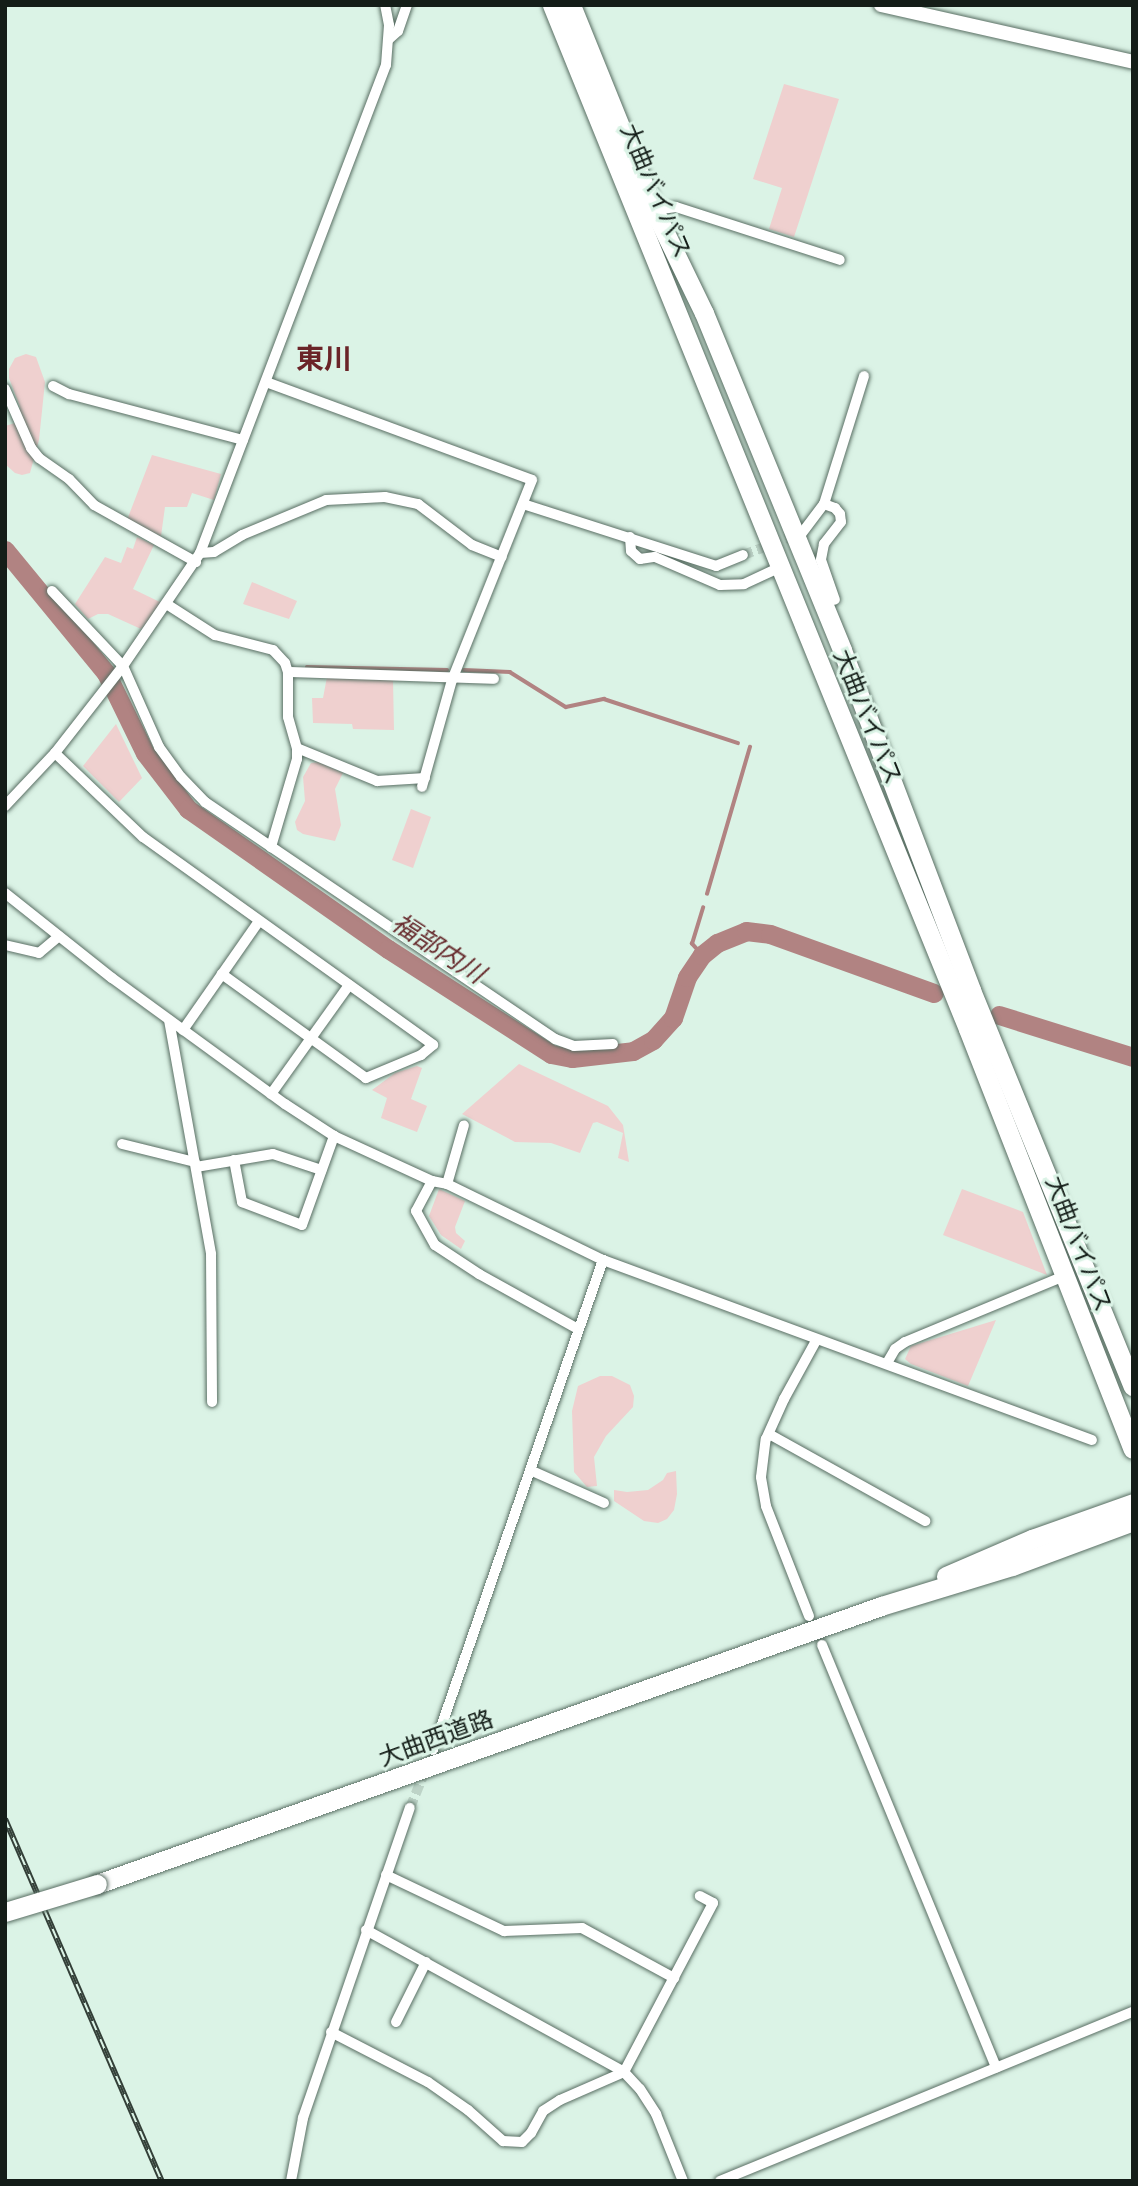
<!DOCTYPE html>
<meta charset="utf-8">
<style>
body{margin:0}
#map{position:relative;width:1138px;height:2186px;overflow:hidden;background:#dbf3e6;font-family:Karla,"Noto Sans JP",sans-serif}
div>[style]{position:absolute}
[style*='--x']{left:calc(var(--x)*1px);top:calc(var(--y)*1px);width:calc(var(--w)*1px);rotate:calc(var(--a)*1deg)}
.green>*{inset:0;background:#efd0cf}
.stream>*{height:3.5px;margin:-1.75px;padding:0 1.75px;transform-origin:1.75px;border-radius:1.75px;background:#b18382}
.river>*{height:19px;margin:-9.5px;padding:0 9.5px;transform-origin:9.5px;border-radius:9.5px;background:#b18382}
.street-tunnel>*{height:10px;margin-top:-5px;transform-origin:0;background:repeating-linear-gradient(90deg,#bdd3c7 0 10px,transparent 0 15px)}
.roads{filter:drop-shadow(0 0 2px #596e63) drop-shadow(0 0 2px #596e63)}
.street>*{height:10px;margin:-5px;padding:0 5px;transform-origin:5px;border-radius:5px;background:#fff}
.secondary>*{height:14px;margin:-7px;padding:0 7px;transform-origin:7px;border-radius:7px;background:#fff}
.highway>*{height:19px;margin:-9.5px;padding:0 9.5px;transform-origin:9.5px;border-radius:9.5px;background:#fff}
.rail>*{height:6px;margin-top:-3px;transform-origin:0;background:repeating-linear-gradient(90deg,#dbf3e6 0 10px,#333f38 0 20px);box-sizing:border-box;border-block:2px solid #333f38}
.bridges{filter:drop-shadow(0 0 2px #596e63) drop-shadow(0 0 2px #596e63)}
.highway-bridge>*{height:19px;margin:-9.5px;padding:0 9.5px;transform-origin:9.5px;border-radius:9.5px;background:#fff}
span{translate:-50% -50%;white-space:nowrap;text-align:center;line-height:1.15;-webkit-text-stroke:6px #dbf3e6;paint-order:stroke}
.street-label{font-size:24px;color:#141d18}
.water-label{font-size:26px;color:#662a2c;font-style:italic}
.quarter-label{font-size:28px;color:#6a2428;font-weight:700}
.frame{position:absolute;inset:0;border:7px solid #141d18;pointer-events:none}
</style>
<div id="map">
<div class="green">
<i style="clip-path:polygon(784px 84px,839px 99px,794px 237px,769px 229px,782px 188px,753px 179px)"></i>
<i style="clip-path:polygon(26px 354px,36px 357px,45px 382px,39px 440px,30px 473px,22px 475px,15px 473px,5px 464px,5px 426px,15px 423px,20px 407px,9px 378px,9px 369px,15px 358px)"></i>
<i style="clip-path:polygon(152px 455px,221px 474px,214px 500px,192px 493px,187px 507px,165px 507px,161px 536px,127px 520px)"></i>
<i style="clip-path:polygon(137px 537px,154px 545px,133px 589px,164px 604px,141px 629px,108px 614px,98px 614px,88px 619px,75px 604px,105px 557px,121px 563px,127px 547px,133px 549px)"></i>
<i style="clip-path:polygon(252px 582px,297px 601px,289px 619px,243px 604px)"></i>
<i style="clip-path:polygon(327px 677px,393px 680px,394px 730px,353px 729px,352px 724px,313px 723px,312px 698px,323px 698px)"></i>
<i style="clip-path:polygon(116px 724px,142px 778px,119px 802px,83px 766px)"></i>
<i style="clip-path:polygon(318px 762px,343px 773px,335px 789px,341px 825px,335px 841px,303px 834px,297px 830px,295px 822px,305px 801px,303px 777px,311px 763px)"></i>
<i style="clip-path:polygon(411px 809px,431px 817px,413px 868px,392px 860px)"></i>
<i style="clip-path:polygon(519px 1064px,608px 1106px,623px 1125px,629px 1162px,618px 1158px,623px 1133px,597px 1122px,593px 1123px,580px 1153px,551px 1143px,515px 1142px,462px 1114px)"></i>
<i style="clip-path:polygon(417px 1066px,422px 1068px,411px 1099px,427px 1106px,417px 1132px,381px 1118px,387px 1098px,372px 1090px,395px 1073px)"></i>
<i style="clip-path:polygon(439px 1189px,465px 1201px,455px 1227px,456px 1233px,465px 1241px,461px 1249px,441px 1235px,429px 1216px)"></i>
<i style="clip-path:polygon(962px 1189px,1023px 1212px,1047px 1275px,943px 1235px)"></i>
<i style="clip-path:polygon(996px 1320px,968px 1386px,911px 1364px,905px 1359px,911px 1346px)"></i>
<i style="clip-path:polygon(600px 1376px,612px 1376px,630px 1385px,634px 1396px,633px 1407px,606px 1436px,594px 1457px,597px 1486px,587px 1487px,574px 1472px,572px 1411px,578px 1386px)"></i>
<i style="clip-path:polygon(676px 1471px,677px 1494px,674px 1510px,667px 1519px,658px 1523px,644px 1521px,614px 1501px,614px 1490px,627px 1492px,648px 1490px,663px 1480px,667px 1473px)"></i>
</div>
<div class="stream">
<i style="--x:307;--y:667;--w:140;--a:1.2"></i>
<i style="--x:464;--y:670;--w:46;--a:2.5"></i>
<i style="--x:510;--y:672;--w:66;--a:32"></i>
<i style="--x:566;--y:707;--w:39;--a:-12"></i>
<i style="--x:604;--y:699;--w:141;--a:18.2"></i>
<i style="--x:707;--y:894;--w:153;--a:-73.7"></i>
<i style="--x:702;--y:955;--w:15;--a:-132"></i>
<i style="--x:692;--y:944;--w:38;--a:-73"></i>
</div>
<div class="river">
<i style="--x:5;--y:550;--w:159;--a:50.6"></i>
<i style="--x:106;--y:673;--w:89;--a:64"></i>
<i style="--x:145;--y:753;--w:71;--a:52.5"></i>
<i style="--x:188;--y:809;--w:244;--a:35"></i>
<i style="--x:388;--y:949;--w:194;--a:32.8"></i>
<i style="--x:551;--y:1054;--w:21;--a:11"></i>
<i style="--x:572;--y:1058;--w:61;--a:-6.5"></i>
<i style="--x:633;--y:1051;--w:23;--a:-29"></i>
<i style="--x:653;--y:1040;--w:30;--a:-48"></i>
<i style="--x:673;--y:1018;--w:43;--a:-71.1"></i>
<i style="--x:687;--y:977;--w:27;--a:-56"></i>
<i style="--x:702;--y:955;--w:19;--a:-39"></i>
<i style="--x:717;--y:943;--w:31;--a:-22"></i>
<i style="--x:746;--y:931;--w:24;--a:7"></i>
<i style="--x:770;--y:934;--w:174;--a:19.8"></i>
<i style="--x:999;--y:1015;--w:140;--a:17.4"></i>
</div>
<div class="street-tunnel">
<i style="--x:743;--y:555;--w:61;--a:-20.2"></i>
<i style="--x:410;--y:1808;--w:45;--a:-68"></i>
</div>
<div class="roads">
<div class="street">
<i style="--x:389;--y:39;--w:12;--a:-42"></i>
<i style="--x:398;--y:31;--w:28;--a:-71"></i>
<i style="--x:654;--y:210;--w:22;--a:-8"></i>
<i style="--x:676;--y:207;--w:172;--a:17.9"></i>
<i style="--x:266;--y:382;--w:283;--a:20.2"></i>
<i style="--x:532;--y:480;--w:215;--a:111.8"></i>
<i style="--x:452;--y:680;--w:111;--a:105.7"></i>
<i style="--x:53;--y:386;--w:18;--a:27"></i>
<i style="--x:69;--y:394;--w:180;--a:14.8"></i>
<i style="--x:5;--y:389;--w:64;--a:66.2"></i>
<i style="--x:31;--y:448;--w:13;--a:51"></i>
<i style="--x:39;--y:458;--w:37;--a:35"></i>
<i style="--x:69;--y:479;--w:36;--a:46"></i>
<i style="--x:94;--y:505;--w:117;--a:29.2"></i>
<i style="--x:523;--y:504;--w:203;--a:17.8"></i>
<i style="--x:716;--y:566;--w:29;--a:-22"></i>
<i style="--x:824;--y:504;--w:12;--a:20"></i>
<i style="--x:835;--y:508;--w:8;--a:50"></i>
<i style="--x:840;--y:514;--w:8;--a:83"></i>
<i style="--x:841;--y:522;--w:28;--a:128"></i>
<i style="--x:824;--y:544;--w:16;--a:101"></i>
<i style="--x:821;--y:560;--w:42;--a:70.7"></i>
<i style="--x:802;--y:533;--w:36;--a:-53"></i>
<i style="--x:824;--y:504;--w:134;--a:-72.6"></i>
<i style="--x:630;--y:537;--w:14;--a:86"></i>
<i style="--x:631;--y:551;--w:12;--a:42"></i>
<i style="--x:640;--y:559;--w:15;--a:-8"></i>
<i style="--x:655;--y:557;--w:71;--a:23.3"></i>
<i style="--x:720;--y:585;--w:24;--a:-2"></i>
<i style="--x:744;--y:584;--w:40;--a:-25"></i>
<i style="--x:200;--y:553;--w:14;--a:-4"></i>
<i style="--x:214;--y:552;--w:33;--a:-31"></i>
<i style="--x:242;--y:535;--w:91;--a:-22.6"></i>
<i style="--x:326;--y:500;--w:59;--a:-2.9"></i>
<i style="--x:385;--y:497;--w:34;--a:12"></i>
<i style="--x:418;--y:504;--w:68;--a:37.2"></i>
<i style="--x:472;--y:545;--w:32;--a:22"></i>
<i style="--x:52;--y:591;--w:103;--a:46.6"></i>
<i style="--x:123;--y:666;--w:89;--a:66"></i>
<i style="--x:159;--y:747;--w:37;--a:54"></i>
<i style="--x:181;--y:777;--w:35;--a:46"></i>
<i style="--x:205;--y:802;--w:423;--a:34.1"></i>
<i style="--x:555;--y:1039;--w:20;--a:20"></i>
<i style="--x:574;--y:1046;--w:39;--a:-3"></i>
<i style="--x:168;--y:605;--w:56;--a:32.6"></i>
<i style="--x:215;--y:635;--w:60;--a:14.5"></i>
<i style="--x:273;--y:650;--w:18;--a:47"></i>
<i style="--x:285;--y:663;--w:9;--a:72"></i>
<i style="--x:288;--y:672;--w:45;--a:90"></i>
<i style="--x:288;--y:717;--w:32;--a:74"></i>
<i style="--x:297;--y:748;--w:11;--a:90"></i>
<i style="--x:297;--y:759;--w:92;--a:106.5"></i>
<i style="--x:288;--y:672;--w:206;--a:1.9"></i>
<i style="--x:297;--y:748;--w:87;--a:22.4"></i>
<i style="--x:377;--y:781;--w:48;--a:-3.6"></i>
<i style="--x:55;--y:753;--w:122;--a:43.7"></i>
<i style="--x:143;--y:837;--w:357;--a:35.6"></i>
<i style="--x:433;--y:1045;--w:16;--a:140"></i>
<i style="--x:421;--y:1055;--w:60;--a:157.3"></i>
<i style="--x:366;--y:1078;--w:178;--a:-144.2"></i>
<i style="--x:5;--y:806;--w:73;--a:-46.7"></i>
<i style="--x:55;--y:753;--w:110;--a:-52"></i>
<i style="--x:123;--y:666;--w:137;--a:-55.7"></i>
<i style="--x:200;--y:553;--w:522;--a:-69.14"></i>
<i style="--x:386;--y:65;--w:40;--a:-85.7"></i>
<i style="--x:389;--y:25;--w:20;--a:-101"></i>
<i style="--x:5;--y:893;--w:137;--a:38.5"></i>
<i style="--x:112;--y:978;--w:214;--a:36.1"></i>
<i style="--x:285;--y:1104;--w:59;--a:33.1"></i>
<i style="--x:334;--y:1136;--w:108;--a:24.7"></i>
<i style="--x:432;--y:1181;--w:15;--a:11"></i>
<i style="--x:447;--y:1184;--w:174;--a:26"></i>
<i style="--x:603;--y:1260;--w:521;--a:20.21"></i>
<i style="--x:5;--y:945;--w:35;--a:13"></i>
<i style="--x:39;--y:953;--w:26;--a:-40"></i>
<i style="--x:169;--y:1020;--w:238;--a:79.8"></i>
<i style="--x:211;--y:1254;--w:148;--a:89.6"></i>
<i style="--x:183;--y:1030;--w:133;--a:-55.1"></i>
<i style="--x:271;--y:1094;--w:134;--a:-54.4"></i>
<i style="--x:122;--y:1144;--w:75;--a:13.9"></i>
<i style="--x:234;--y:1160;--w:43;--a:79.2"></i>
<i style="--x:242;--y:1202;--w:64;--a:21"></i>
<i style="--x:302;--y:1225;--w:95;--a:-70.2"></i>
<i style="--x:196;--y:1167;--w:78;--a:-9.6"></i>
<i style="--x:273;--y:1154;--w:51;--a:18.4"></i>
<i style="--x:432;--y:1181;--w:34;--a:118"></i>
<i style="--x:416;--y:1211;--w:39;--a:61"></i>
<i style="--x:435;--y:1245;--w:53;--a:33.4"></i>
<i style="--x:479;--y:1274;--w:113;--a:29.1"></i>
<i style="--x:447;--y:1184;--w:61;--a:-73.9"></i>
<i style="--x:887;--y:1363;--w:16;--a:-60"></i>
<i style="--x:895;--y:1349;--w:12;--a:-35"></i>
<i style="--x:905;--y:1342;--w:172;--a:-22.5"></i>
<i style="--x:769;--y:1434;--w:179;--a:29.1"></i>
<i style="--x:530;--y:1470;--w:81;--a:24"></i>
<i style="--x:809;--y:1616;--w:118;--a:-111.4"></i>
<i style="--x:766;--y:1506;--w:29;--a:-100"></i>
<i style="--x:761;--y:1477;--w:38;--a:-83"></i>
<i style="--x:766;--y:1439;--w:44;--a:-65.8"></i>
<i style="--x:784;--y:1399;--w:68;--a:-61.2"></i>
<i style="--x:822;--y:1645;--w:457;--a:67.6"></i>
<i style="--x:433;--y:1750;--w:519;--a:-70.87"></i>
<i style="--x:386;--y:1875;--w:131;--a:25.4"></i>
<i style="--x:504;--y:1931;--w:78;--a:-2.2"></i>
<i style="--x:582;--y:1928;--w:105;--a:28.5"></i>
<i style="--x:366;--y:1930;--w:294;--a:28.8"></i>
<i style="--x:624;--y:2072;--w:23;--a:47"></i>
<i style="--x:640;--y:2089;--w:30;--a:57"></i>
<i style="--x:656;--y:2114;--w:72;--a:68.1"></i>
<i style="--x:396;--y:2022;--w:67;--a:-63.4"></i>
<i style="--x:331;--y:2032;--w:109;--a:27.3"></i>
<i style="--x:428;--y:2082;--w:49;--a:35"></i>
<i style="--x:468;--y:2110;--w:47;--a:41.5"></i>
<i style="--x:503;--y:2141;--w:19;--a:3"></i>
<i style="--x:522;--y:2142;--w:13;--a:-45"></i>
<i style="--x:531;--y:2133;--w:25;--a:-61"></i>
<i style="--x:543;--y:2111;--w:20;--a:-33"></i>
<i style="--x:560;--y:2100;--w:70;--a:-23.6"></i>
<i style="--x:624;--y:2072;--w:191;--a:-62.2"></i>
<i style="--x:713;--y:1903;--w:15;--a:-152"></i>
<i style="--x:291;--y:2181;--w:64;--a:-79.2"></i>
<i style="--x:303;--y:2118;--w:328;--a:-71"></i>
<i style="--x:720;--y:2181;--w:446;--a:-22.3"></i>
</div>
<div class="secondary">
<i style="--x:881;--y:5;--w:258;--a:12.7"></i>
</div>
<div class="highway">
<i style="--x:552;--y:5;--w:1105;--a:67.89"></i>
<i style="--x:968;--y:1029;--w:451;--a:68.6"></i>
<i style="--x:571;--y:5;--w:221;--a:68"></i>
<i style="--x:654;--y:210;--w:114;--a:64.1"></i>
<i style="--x:704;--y:313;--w:364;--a:67.7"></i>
<i style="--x:842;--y:650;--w:364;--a:69.2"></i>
<i style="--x:971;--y:990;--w:428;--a:67.8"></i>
<i style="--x:946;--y:1576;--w:94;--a:-23.3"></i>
<i style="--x:1032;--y:1539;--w:107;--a:-19.6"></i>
<i style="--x:97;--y:1884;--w:832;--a:-19.52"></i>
<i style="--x:881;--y:1606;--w:137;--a:-17"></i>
<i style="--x:1012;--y:1566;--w:129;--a:-20.4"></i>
</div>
</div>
<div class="rail">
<i style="--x:5;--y:1819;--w:395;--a:66.6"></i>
</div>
<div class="bridges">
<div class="highway-bridge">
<i style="--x:5;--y:1912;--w:96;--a:-16.9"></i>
</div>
</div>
<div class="street-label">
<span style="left:655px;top:191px;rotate:67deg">大曲バイパス</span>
<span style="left:867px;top:717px;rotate:68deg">大曲バイパス</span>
<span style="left:1078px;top:1244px;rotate:69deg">大曲バイパス</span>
<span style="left:436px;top:1739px;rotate:-20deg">大曲西道路</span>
</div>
<div class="water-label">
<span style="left:438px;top:949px;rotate:33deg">福部内川</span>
</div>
<div class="quarter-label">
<span style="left:324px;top:359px">東川</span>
</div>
<div class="frame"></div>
</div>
